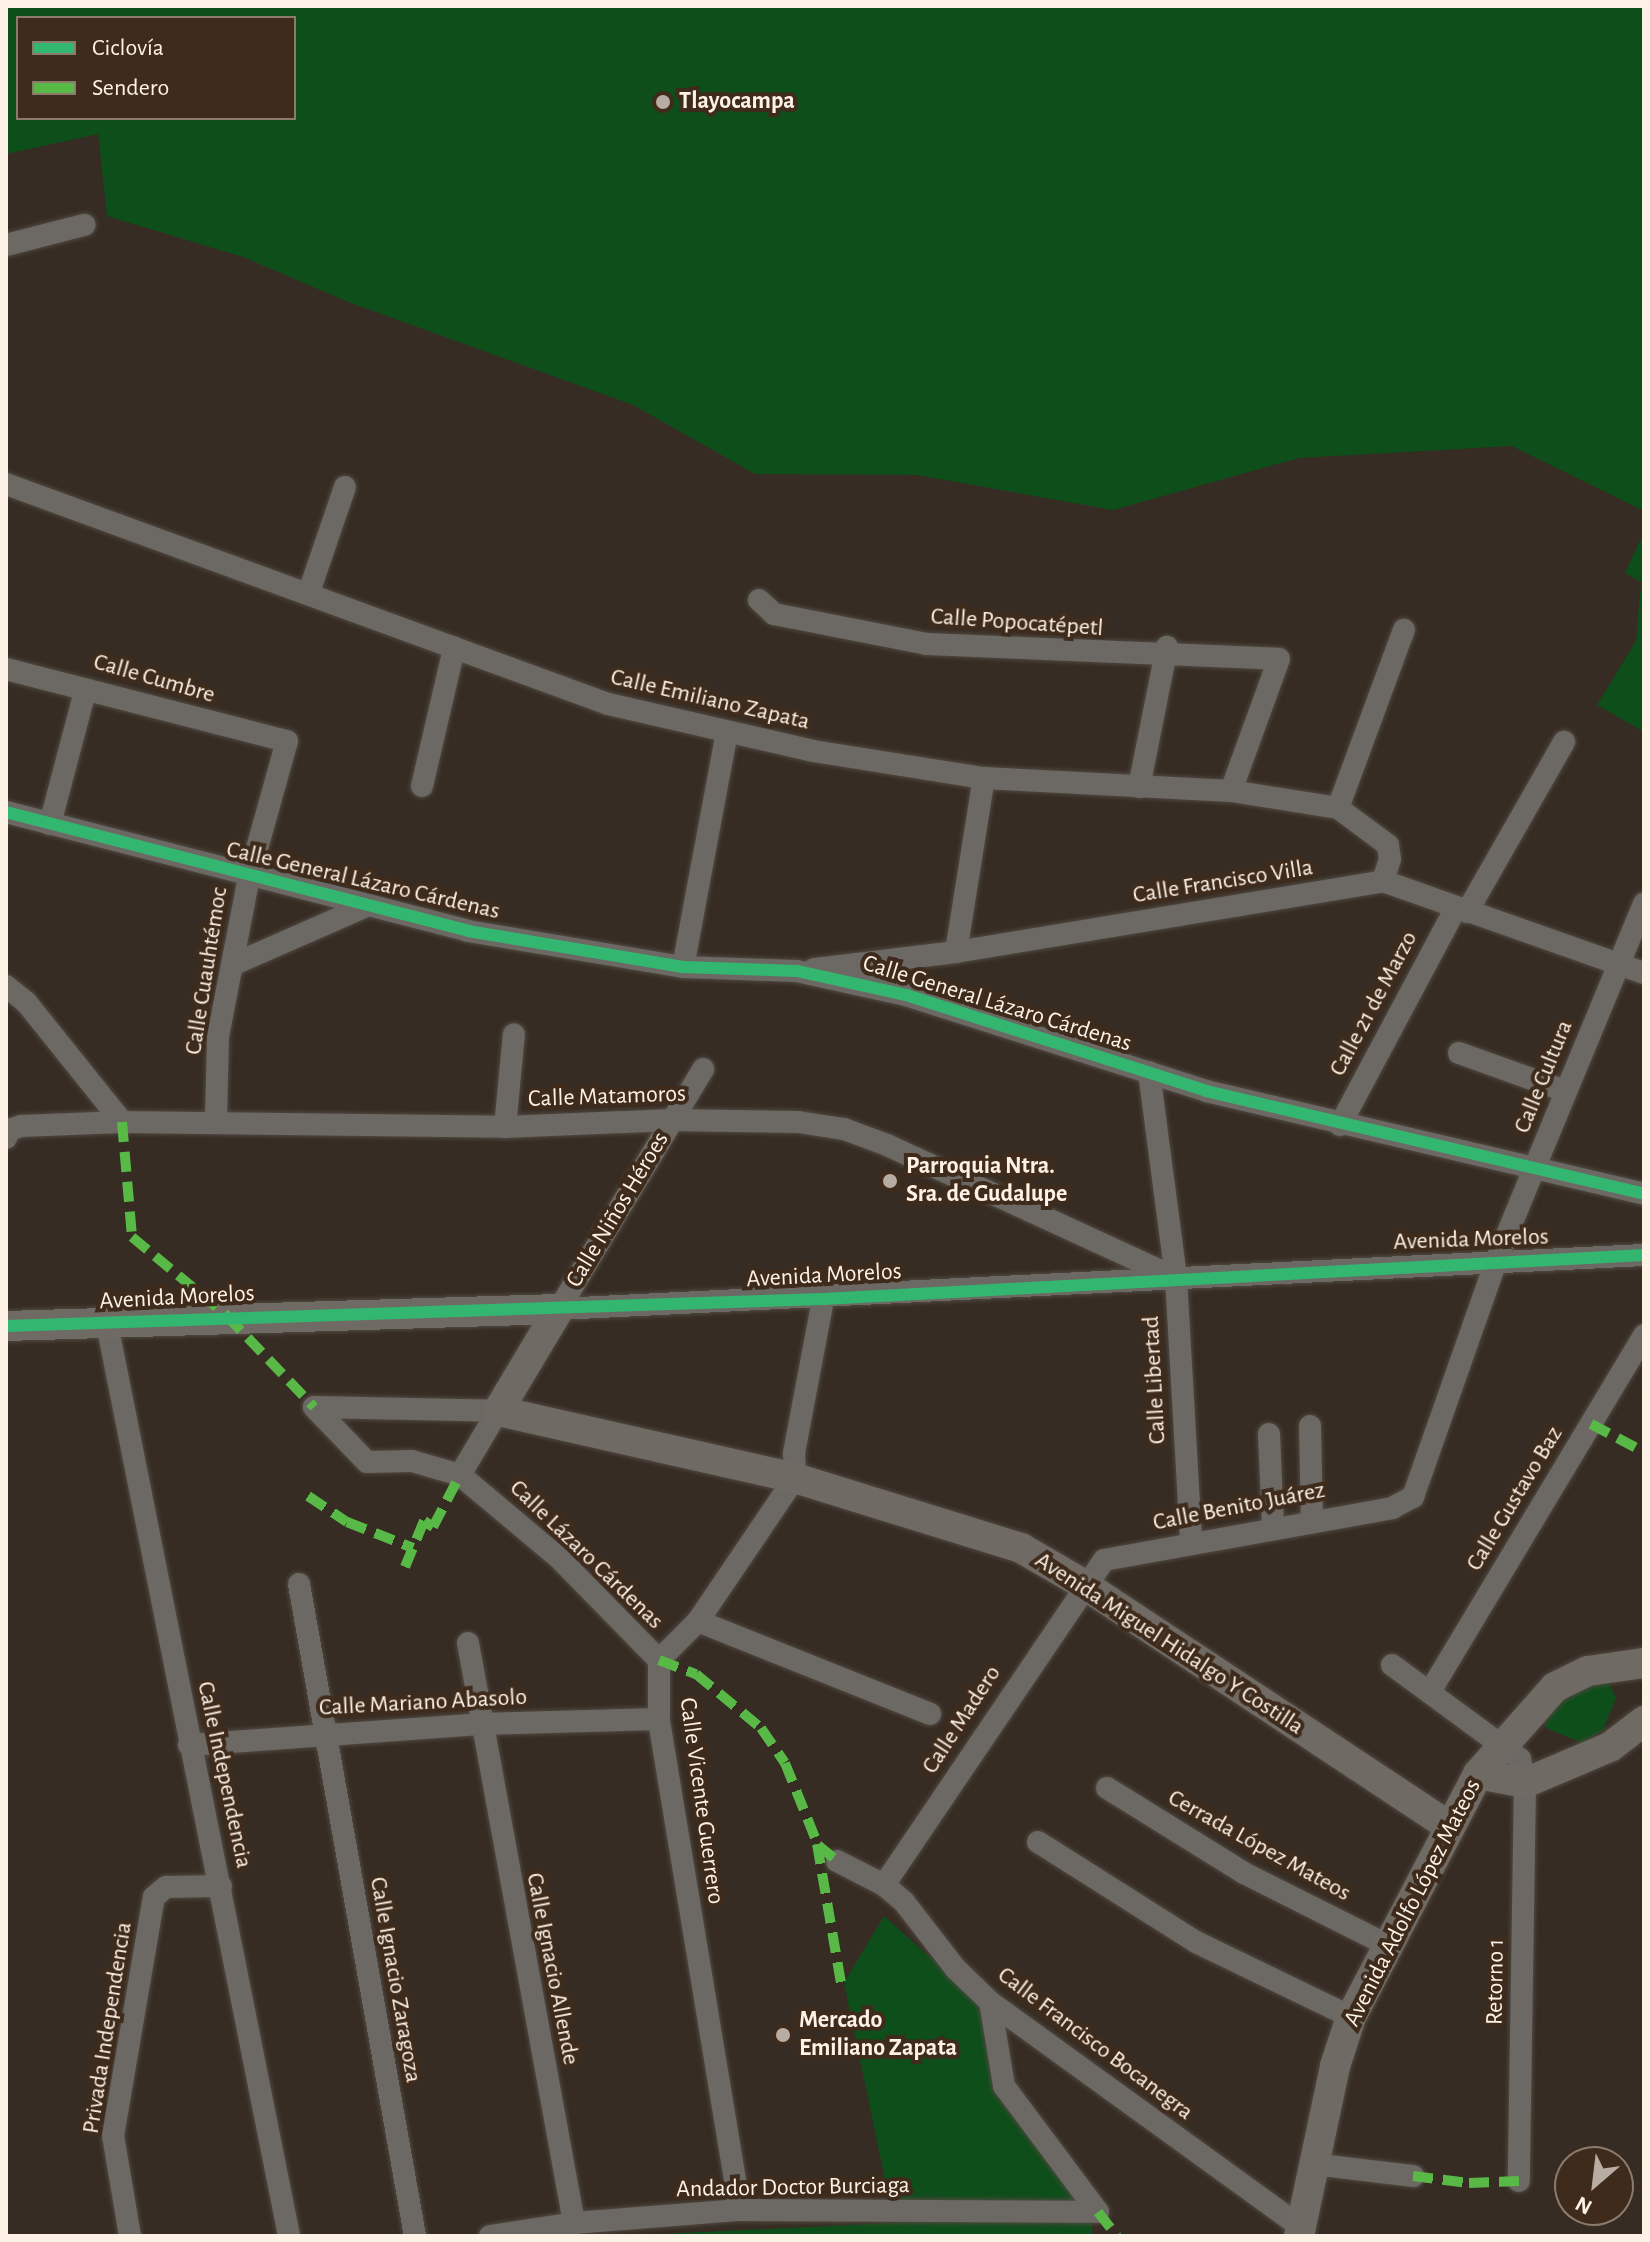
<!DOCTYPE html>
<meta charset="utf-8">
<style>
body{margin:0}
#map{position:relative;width:1650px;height:2242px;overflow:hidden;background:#362c23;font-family:"Alegreya Sans",sans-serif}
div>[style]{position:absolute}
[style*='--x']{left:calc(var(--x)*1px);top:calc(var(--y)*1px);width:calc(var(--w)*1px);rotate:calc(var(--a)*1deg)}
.green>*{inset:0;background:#0e4e1a}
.roads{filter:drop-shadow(0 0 2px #504840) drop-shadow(0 0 2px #504840)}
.street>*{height:22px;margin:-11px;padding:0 11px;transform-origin:11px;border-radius:11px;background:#6c6864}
.secondary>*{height:30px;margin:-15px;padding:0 15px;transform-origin:15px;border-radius:15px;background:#706a64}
.quiet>*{height:10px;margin-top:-5px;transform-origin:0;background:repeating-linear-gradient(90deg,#58b947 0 20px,transparent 0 30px)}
.cycleway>*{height:12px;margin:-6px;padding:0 6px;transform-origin:6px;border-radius:6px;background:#33b770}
.dots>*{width:22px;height:22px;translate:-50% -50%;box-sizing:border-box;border:4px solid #3e2b1b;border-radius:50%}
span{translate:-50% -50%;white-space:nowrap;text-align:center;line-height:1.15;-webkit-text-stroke:8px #3e2b1b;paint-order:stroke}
.poi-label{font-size:24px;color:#fef2e7;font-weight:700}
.left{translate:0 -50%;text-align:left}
.street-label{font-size:24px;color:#fef2e7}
.frame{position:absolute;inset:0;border:8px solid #fef2e7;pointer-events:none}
.legend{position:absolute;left:16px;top:16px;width:280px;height:104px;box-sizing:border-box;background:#3e2b1b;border:2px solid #8b7b6d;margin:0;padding:10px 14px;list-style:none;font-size:24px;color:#fef2e7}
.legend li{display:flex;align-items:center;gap:16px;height:40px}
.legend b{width:40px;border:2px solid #8b7b6d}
.north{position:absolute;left:1554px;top:2146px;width:80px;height:80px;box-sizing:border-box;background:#3e2b1b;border:2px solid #8b7b6d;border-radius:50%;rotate:208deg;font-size:22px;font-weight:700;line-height:32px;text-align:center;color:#fef2e7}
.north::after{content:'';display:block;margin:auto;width:28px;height:36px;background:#b8ada2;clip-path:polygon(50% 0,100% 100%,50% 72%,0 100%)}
</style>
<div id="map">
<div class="green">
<i style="clip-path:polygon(evenodd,6px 6px,1644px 6px,1644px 511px,1512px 446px,1299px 458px,1113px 510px,917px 475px,755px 474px,633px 405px,351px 303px,243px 257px,107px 216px,98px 134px,6px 154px,6px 6px,18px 18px,294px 18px,294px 118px,18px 118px,18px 18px)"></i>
<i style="clip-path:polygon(1644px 532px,1644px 732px,1597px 705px,1636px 641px,1641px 582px,1625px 573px)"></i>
<i style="clip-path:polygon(1607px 1678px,1616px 1698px,1603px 1730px,1582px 1743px,1546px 1728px,1542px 1714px,1547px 1707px)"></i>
<i style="clip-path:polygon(884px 1916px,982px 2004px,1001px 2091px,1085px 2206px,890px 2204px,844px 1983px)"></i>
<i style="clip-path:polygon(911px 2222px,1092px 2223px,1092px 2236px,620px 2236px)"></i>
</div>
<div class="roads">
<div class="street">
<i style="--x:6;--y:245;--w:81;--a:-14.4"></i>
<i style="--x:6;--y:484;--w:641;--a:20.07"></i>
<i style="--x:608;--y:704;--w:210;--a:12.9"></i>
<i style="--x:813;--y:751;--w:173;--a:9"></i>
<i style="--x:984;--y:778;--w:247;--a:3"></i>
<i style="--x:1231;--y:791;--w:108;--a:9"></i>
<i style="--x:1338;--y:808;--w:62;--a:36.5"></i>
<i style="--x:1388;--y:845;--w:14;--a:82"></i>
<i style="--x:1390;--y:859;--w:23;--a:108"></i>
<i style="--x:309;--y:592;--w:111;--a:-71.1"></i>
<i style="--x:759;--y:600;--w:21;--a:43"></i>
<i style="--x:774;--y:614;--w:156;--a:11.1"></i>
<i style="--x:927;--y:644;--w:352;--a:2.4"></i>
<i style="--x:1279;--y:659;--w:140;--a:110"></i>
<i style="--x:6;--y:669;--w:290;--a:14.4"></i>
<i style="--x:287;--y:741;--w:141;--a:105.6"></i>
<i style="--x:249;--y:877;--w:163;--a:101"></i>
<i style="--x:218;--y:1037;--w:84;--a:91.4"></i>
<i style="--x:422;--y:786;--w:142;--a:-76.9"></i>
<i style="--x:1139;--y:787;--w:143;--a:-78.7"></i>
<i style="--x:1338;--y:808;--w:190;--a:-69.7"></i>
<i style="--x:6;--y:812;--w:477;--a:14.4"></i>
<i style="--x:468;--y:931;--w:218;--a:9.5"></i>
<i style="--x:683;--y:967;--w:114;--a:2"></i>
<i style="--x:797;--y:971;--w:112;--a:12.4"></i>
<i style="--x:906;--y:995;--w:315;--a:17.7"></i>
<i style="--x:1206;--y:1091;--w:450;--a:13.2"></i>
<i style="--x:50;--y:824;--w:129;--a:-75.2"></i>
<i style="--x:1467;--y:912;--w:196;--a:-60.3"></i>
<i style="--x:956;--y:952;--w:176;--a:-80.9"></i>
<i style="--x:232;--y:965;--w:144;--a:-23.7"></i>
<i style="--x:683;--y:967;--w:238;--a:-79.4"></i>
<i style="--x:814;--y:969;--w:143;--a:-6.8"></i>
<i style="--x:956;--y:952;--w:433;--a:-9.4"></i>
<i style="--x:1383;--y:881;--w:277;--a:19.4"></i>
<i style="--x:6;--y:986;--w:26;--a:39"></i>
<i style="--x:26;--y:1002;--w:154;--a:51.3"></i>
<i style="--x:1459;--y:1053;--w:113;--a:19.7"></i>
<i style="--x:1149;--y:1072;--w:208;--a:82.5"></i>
<i style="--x:1176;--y:1278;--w:264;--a:86.7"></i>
<i style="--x:1340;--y:1125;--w:246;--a:-61.9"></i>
<i style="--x:505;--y:1127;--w:93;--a:-84.5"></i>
<i style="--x:6;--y:1138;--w:9;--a:-69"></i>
<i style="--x:9;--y:1130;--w:13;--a:-18"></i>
<i style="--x:21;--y:1126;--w:101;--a:-2.3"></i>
<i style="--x:122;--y:1122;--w:383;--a:0.7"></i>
<i style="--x:505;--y:1127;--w:166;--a:-2.4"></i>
<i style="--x:671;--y:1120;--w:127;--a:0.9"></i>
<i style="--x:798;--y:1122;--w:47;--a:8.7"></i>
<i style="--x:844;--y:1129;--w:46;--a:20.4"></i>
<i style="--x:887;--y:1145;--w:318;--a:24.7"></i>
<i style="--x:559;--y:1309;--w:1086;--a:-2.85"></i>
<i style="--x:559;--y:1309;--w:280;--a:-59"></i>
<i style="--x:107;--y:1324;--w:930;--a:78.71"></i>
<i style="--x:314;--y:1407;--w:76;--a:46.1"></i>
<i style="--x:367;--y:1462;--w:45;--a:-1.3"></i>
<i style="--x:412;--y:1461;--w:50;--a:16.3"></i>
<i style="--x:460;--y:1475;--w:129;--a:40"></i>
<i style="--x:559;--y:1558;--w:143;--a:45.6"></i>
<i style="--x:314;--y:1407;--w:184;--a:1.2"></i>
<i style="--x:498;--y:1411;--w:74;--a:120.7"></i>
<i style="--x:1310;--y:1426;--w:93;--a:88.8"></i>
<i style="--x:1269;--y:1434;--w:93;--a:87.5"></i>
<i style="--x:299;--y:1584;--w:662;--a:79.91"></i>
<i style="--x:698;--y:1621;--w:250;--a:21.8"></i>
<i style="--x:468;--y:1643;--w:590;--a:79.64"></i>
<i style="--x:1392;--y:1665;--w:159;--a:36.3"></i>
<i style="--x:1520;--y:1759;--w:25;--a:78"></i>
<i style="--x:1525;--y:1783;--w:398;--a:90.9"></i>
<i style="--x:1431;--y:1690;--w:414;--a:-59"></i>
<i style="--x:189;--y:1745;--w:292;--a:-4.1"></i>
<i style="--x:480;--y:1724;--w:179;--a:-1.6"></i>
<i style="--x:1107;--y:1788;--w:161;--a:31.8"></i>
<i style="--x:1244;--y:1873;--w:160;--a:26.7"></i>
<i style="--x:1038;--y:1842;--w:187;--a:32.3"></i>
<i style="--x:1196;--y:1942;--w:172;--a:25.8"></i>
<i style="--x:837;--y:1861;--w:53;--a:27.1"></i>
<i style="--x:884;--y:1885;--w:26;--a:40"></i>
<i style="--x:904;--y:1902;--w:85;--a:52.2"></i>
<i style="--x:956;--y:1969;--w:47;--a:44.1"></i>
<i style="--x:990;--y:2002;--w:382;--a:35.9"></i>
<i style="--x:884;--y:1885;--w:392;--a:-55.9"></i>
<i style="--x:1104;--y:1560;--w:293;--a:-10.2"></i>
<i style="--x:1392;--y:1508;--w:24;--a:-28"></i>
<i style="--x:1413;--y:1497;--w:250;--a:-70.6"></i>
<i style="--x:1496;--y:1261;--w:387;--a:-67.5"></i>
<i style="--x:990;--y:2002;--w:85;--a:80.5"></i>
<i style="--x:1004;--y:2086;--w:157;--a:53.3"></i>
<i style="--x:1312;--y:2164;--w:102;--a:6.8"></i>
<i style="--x:740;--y:2210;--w:498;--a:-99.4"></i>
<i style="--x:659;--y:1719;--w:59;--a:-90"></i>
<i style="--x:659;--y:1660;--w:55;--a:-45"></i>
<i style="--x:698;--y:1621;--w:173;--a:-55.9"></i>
<i style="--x:795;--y:1478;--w:25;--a:-92"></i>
<i style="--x:794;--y:1453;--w:157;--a:-79.3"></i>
<i style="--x:130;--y:2236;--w:101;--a:-99.6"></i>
<i style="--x:113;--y:2136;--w:242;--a:-80.3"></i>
<i style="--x:154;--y:1897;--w:16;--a:-40"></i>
<i style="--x:166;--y:1887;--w:55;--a:-1"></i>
<i style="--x:490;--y:2236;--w:85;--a:-8.8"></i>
<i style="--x:574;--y:2223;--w:167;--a:-4.5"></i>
<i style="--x:740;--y:2210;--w:358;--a:0.3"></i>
</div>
<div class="secondary">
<i style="--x:559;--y:1309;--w:119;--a:120.9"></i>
<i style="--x:498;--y:1411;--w:304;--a:12.7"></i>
<i style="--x:795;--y:1478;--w:237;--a:17.2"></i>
<i style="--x:1021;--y:1548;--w:72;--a:30.1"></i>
<i style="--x:1083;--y:1584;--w:438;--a:33.5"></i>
<i style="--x:6;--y:1326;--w:553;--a:-1.76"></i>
<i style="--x:1478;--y:1774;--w:48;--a:10.8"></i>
<i style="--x:1525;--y:1783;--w:92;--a:-23"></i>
<i style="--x:1610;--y:1747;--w:43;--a:-37.4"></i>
<i style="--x:1299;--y:2236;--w:174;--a:-78"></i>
<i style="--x:1335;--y:2066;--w:52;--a:-71.9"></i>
<i style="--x:1351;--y:2017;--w:274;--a:-62.4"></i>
<i style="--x:1478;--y:1774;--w:116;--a:-48.5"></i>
<i style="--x:1555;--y:1687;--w:37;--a:-26"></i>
<i style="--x:1588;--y:1671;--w:57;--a:-8.1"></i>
</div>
</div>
<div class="quiet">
<i style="--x:122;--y:1122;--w:115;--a:85"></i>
<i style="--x:132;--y:1237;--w:124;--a:39.7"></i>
<i style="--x:227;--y:1316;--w:126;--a:46.3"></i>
<i style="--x:1591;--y:1424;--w:60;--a:27.8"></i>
<i style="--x:308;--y:1496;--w:47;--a:33.7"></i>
<i style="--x:347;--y:1522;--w:71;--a:21.5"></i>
<i style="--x:405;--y:1567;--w:50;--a:-67.6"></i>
<i style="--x:424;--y:1521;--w:11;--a:34"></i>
<i style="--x:433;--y:1527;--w:59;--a:-62.6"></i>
<i style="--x:659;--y:1660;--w:40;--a:21"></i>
<i style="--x:696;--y:1674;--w:85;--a:39.7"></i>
<i style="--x:761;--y:1728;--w:42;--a:55.6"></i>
<i style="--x:785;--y:1763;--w:88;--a:68.1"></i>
<i style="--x:818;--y:1845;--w:25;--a:40"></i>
<i style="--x:817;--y:1844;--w:147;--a:80.2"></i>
<i style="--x:1413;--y:2176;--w:56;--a:7.1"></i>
<i style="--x:1469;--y:2183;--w:50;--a:-2.3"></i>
<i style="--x:1098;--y:2212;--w:31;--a:52"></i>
</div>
<div class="cycleway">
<i style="--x:6;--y:812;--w:477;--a:14.4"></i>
<i style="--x:468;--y:931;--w:218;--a:9.5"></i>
<i style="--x:683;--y:967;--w:114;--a:2"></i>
<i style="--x:797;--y:971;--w:112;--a:12.4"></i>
<i style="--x:906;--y:995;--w:315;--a:17.7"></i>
<i style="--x:1206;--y:1091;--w:450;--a:13.2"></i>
<i style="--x:6;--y:1326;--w:817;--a:-1.89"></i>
<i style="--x:823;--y:1299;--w:822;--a:-3.07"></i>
</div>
<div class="dots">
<i style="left:663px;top:102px;background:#b8ada2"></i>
<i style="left:890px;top:1181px;background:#b8ada2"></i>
<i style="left:783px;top:2035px;background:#b8ada2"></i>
</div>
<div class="poi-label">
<span class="left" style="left:679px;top:102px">Tlayocampa</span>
<span class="left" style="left:906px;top:1181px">Parroquia Ntra.<br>Sra. de Gudalupe</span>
<span class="left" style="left:799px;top:2035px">Mercado<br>Emiliano Zapata</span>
</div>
<div class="street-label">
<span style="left:1017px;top:623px;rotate:4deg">Calle Popocatépetl</span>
<span style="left:154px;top:679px;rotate:16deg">Calle Cumbre</span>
<span style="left:710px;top:700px;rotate:13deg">Calle Emiliano Zapata</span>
<span style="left:363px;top:881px;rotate:13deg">Calle General Lázaro Cárdenas</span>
<span style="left:1223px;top:882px;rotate:-9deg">Calle Francisco Villa</span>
<span style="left:207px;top:971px;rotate:-81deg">Calle Cuauhtémoc</span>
<span style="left:997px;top:1004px;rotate:17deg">Calle General Lázaro Cárdenas</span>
<span style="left:1374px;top:1004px;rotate:-62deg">Calle 21 de Marzo</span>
<span style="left:1544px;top:1077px;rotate:-68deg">Calle Cultura</span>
<span style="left:607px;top:1097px;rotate:-2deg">Calle Matamoros</span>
<span style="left:618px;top:1210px;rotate:-59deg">Calle Niños Héroes</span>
<span style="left:1471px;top:1240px;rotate:-2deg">Avenida Morelos</span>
<span style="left:824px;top:1276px;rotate:-3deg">Avenida Morelos</span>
<span style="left:177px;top:1298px;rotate:-3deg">Avenida Morelos</span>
<span style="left:1155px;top:1380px;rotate:-93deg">Calle Libertad</span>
<span style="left:1515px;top:1499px;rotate:-59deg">Calle Gustavo Baz</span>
<span style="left:1239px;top:1507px;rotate:-11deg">Calle Benito Juárez</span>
<span style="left:586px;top:1555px;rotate:44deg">Calle Lázaro Cárdenas</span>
<span style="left:1169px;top:1644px;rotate:33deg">Avenida Miguel Hidalgo Y Costilla</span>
<span style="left:423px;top:1703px;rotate:-3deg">Calle Mariano Abasolo</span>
<span style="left:962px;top:1720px;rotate:-57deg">Calle Madero</span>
<span style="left:224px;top:1775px;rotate:78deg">Calle Independencia</span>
<span style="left:701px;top:1801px;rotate:82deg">Calle Vicente Guerrero</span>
<span style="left:1259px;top:1846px;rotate:29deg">Cerrada López Mateos</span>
<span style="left:1413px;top:1903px;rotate:-63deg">Avenida Adolfo López Mateos</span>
<span style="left:552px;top:1969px;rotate:79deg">Calle Ignacio Allende</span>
<span style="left:395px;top:1980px;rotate:80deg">Calle Ignacio Zaragoza</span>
<span style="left:1496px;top:1982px;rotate:-89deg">Retorno 1</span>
<span style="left:108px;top:2028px;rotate:-81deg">Privada Independencia</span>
<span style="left:1095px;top:2044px;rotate:37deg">Calle Francisco Bocanegra</span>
<span style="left:793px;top:2188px;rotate:-1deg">Andador Doctor Burciaga</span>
</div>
<div class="frame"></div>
<ul class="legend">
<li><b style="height:10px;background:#33b770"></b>Ciclovía</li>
<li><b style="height:10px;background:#58b947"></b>Sendero</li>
</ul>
<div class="north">N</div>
</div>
